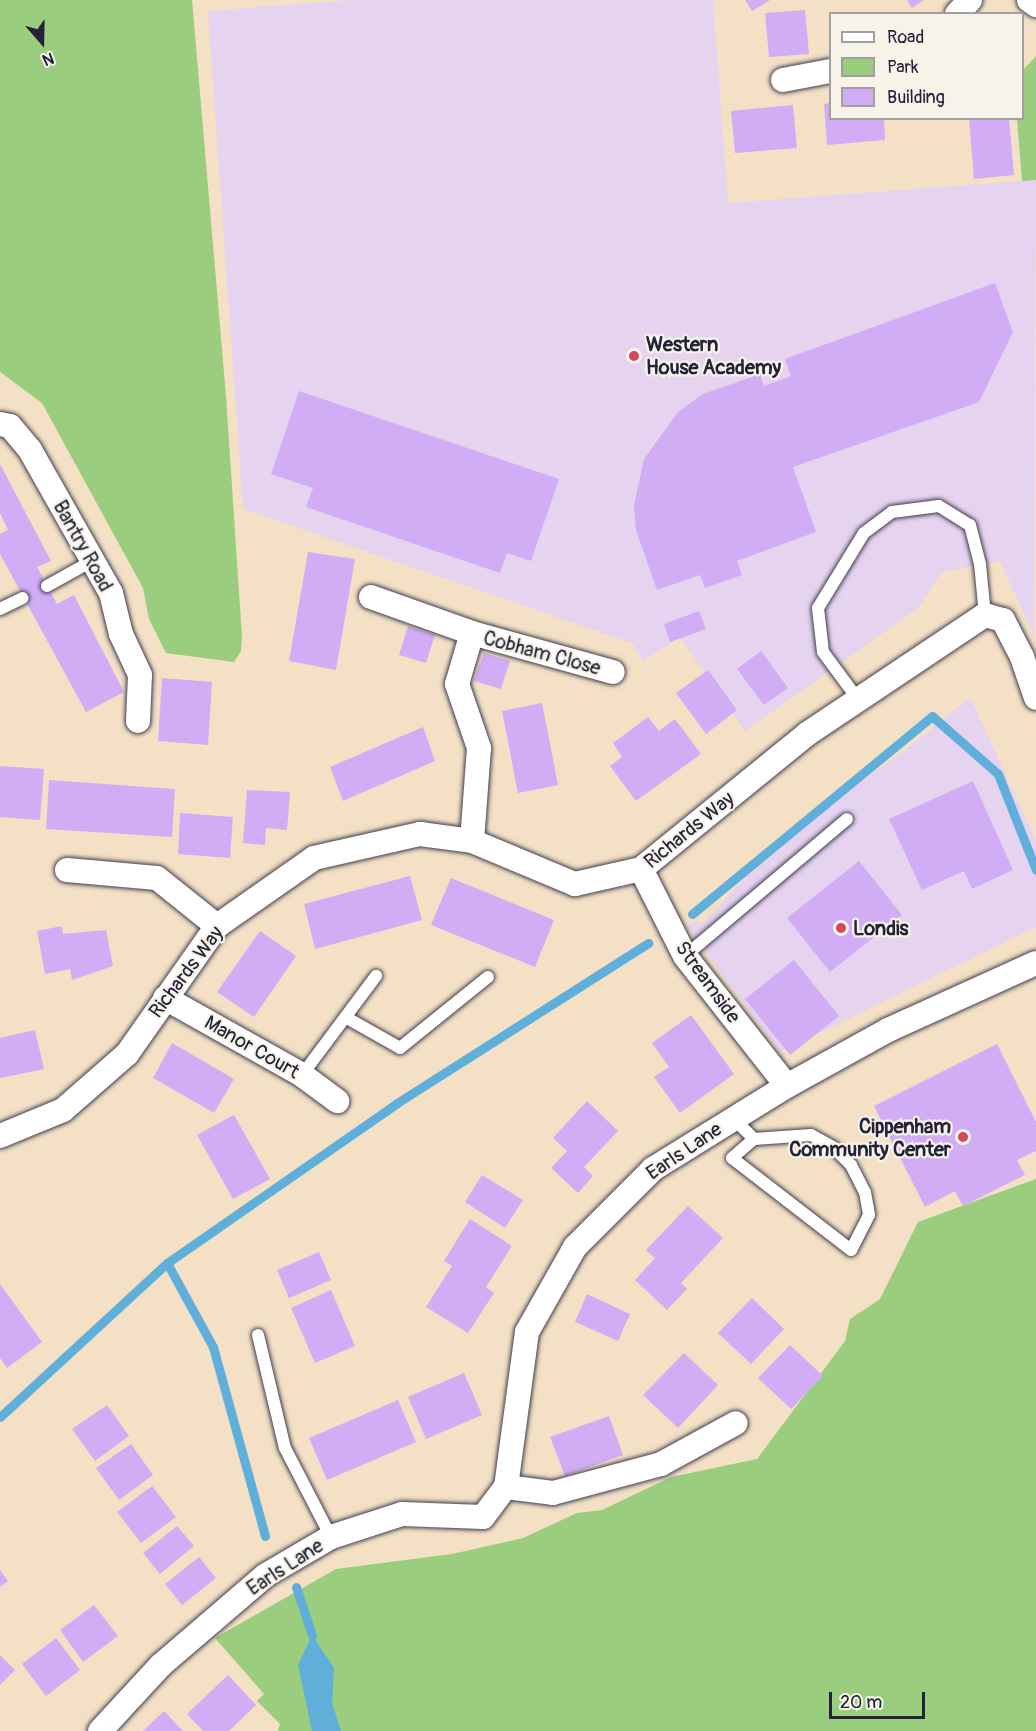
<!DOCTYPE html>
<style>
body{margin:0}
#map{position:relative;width:1036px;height:1731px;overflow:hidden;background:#f3e0c5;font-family:Pangolin,sans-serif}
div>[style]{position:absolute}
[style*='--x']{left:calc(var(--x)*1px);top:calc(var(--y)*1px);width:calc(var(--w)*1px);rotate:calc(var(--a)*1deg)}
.built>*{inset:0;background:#e6d3f0}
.green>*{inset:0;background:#9acd7e}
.water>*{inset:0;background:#60afda}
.stream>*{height:9px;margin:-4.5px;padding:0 4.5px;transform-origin:4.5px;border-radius:4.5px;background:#60afda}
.building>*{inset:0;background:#d1adf5}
.roads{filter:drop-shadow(0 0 2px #413e50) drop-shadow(0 0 2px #413e50)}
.lane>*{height:12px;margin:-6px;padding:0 6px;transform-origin:6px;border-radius:6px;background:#fff}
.street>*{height:24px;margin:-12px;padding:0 12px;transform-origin:12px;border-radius:12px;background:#fff}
.dots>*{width:16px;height:16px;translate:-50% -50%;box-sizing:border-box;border:3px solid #f7f3e8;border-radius:50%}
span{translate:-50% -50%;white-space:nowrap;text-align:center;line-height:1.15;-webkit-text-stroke:4.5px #f7f3e8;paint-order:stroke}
.poi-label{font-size:20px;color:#22223b;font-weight:700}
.left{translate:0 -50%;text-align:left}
.right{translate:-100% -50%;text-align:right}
.street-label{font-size:20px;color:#22223b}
.legend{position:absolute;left:829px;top:12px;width:195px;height:108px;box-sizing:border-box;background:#f7f3e8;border:2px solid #a29fa3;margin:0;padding:8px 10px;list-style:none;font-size:18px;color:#22223b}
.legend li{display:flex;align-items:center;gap:12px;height:30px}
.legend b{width:30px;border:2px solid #a29fa3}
.north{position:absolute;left:12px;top:12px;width:60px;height:60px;-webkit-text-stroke:4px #f7f3e8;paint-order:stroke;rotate:160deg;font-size:16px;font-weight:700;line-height:24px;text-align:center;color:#22223b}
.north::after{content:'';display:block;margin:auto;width:21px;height:27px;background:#22223b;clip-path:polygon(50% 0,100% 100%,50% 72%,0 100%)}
.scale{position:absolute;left:829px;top:1692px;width:96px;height:27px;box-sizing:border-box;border:3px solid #22223b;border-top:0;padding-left:8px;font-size:18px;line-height:21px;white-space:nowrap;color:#22223b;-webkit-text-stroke:4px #f7f3e8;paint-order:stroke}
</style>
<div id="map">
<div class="built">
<i style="clip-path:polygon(353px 0,713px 0,728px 203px,1036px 180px,1034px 636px,1000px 561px,942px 572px,918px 608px,745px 731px,680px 637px,643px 661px,632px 643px,243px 509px,208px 11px)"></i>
<i style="clip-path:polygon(970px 697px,1036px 841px,1036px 927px,780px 1052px,686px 925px,705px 921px,741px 882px,845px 793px,911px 746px)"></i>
</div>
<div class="green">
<i style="clip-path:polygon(0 0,192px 0,226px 396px,242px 637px,241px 651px,234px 662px,166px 653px,149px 619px,143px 588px,42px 403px,0 372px)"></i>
<i style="clip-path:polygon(1036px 56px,1036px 180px,1022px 181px,1017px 119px,1022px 118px,1023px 70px)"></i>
<i style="clip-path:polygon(1036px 1179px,1036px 1731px,278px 1731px,280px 1724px,257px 1701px,264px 1694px,215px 1638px,336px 1569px,452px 1554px,523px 1538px,577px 1513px,602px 1510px,671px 1477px,757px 1459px,845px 1341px,850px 1319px,880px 1299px,918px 1222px)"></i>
</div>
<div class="water">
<i style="clip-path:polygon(312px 1635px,334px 1668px,332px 1703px,341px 1731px,312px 1731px,298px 1665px)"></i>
</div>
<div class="stream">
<i style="--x:692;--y:914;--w:311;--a:-39.5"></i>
<i style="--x:932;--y:716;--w:88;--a:41.3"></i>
<i style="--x:998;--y:774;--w:103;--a:68.4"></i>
<i style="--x:167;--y:1263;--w:96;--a:61.3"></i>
<i style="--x:213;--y:1347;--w:196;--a:74.6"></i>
<i style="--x:0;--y:1417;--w:227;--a:-42.7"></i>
<i style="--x:167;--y:1263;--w:280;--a:-34.8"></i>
<i style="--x:397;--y:1103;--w:298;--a:-32.5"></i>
<i style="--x:296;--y:1587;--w:51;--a:71.6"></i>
</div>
<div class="building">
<i style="clip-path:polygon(745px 0,770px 0,752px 11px)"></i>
<i style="clip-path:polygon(907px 0,924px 0,912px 8px)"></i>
<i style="clip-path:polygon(805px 10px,809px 54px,769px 57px,765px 13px)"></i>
<i style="clip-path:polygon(830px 103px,830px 118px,884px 118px,885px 140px,827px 145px,824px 104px)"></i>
<i style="clip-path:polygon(793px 105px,797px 148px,735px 153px,731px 111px)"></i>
<i style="clip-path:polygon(969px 118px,1009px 118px,1014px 175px,974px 179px)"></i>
<i style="clip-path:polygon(995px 283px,1013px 332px,979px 402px,793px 467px,816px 532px,737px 561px,742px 575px,705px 588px,700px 575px,657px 590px,636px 530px,634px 505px,644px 459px,678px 412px,703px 394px,760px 374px,764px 386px,791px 376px,785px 359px)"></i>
<i style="clip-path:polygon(299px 391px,559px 479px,531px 561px,507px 553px,500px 573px,306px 507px,313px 488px,271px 474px)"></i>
<i style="clip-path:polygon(0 464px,51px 561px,37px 567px,57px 604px,74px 595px,124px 692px,86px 712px,0 554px,0 534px,8px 530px,0 513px)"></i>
<i style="clip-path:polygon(308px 552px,355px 559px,336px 670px,289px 661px)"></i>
<i style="clip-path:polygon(699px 611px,706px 629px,670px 642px,664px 624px)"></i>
<i style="clip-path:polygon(408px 626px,435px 635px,426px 663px,399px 655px)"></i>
<i style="clip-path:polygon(761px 651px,788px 688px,764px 705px,737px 669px)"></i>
<i style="clip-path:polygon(484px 653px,510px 661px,501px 689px,474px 681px)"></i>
<i style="clip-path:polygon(708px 670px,737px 710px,706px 734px,676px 693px)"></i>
<i style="clip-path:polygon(162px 678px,212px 682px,208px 745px,158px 741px)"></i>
<i style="clip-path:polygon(542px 703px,558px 785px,518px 793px,502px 711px)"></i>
<i style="clip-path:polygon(648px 717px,659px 731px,675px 719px,701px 754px,636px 801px,610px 766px,622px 757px,613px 743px)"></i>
<i style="clip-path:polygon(423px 727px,435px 761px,343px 801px,330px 767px)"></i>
<i style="clip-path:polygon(0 766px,44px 769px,40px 820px,0 817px)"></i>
<i style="clip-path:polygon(49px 780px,175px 789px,172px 837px,46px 829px)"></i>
<i style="clip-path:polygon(973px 781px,1013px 870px,972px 889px,964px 871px,922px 890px,889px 819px)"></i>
<i style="clip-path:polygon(247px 790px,290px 792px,287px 830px,266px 828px,265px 845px,243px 843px)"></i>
<i style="clip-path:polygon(180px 813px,233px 817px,230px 858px,178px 854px)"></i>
<i style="clip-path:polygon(859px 861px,902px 915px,830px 972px,787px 918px)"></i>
<i style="clip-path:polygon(410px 876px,422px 920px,315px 949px,304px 904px)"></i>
<i style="clip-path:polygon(451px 878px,554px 920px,535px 967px,431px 925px)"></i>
<i style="clip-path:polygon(62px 926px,63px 934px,106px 930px,113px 966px,72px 980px,70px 969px,45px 974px,37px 931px)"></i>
<i style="clip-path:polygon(260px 931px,296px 956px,254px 1017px,217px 992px)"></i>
<i style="clip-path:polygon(794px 960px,839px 1016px,790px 1055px,745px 999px)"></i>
<i style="clip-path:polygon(691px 1015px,734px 1074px,680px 1113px,654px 1077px,669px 1067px,652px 1043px)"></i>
<i style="clip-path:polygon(35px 1030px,44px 1069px,0 1078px,0 1038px)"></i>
<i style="clip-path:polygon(172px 1043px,234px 1079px,214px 1113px,153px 1078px)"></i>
<i style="clip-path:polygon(997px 1044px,1036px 1122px,1036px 1151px,1017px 1160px,1025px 1175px,963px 1206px,955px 1191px,925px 1207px,874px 1106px)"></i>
<i style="clip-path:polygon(587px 1101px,618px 1131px,584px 1167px,593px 1176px,578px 1193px,551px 1168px,567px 1151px,553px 1138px)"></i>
<i style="clip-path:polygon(234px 1115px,270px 1179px,233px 1199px,197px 1135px)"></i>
<i style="clip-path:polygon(482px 1175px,523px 1200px,505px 1228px,465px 1202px)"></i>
<i style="clip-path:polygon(688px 1206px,723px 1238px,681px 1283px,687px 1289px,667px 1310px,635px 1280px,655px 1258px,646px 1250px)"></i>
<i style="clip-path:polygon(470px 1219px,512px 1246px,486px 1287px,494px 1293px,468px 1333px,426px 1307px,452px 1266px,444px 1261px)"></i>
<i style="clip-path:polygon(319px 1252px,331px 1280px,289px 1298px,277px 1270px)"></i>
<i style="clip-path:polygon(0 1284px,42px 1342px,7px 1368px,0 1358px)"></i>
<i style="clip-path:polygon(331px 1290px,355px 1346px,315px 1363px,291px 1308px)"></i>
<i style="clip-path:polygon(587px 1294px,630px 1314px,618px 1341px,575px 1322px)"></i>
<i style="clip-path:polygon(752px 1298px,784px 1329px,751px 1364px,718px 1333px)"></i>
<i style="clip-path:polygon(790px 1345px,823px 1376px,791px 1409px,758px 1378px)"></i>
<i style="clip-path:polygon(684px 1353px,718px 1385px,678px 1428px,643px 1395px)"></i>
<i style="clip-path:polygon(464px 1373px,482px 1415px,426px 1439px,408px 1397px)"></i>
<i style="clip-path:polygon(398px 1400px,416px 1442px,327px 1480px,309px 1438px)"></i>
<i style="clip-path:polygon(107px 1405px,129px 1436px,95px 1461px,72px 1429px)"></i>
<i style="clip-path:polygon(609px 1416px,623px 1455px,565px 1476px,550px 1437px)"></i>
<i style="clip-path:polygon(131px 1444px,153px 1475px,119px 1500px,96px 1468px)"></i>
<i style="clip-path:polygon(152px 1486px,176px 1517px,141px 1543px,117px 1512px)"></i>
<i style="clip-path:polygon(177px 1526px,194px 1546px,160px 1574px,143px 1553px)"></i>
<i style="clip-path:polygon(199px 1557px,216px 1578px,182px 1605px,165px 1584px)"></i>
<i style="clip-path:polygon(0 1570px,8px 1581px,0 1587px)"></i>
<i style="clip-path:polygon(94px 1605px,118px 1636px,83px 1662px,60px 1630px)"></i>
<i style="clip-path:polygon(56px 1638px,80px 1670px,46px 1696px,22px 1664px)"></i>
<i style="clip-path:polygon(0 1655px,15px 1670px,0 1685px)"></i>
<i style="clip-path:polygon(228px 1675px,256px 1705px,229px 1731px,203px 1731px,187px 1714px)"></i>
<i style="clip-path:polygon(164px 1711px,183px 1731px,143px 1731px)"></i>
</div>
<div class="roads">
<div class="lane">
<i style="--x:47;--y:586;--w:51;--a:-29.1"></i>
<i style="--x:0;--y:609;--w:25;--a:-26"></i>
<i style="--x:857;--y:698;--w:57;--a:-126.5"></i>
<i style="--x:823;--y:652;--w:44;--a:-96.5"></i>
<i style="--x:818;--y:608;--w:88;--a:-58.5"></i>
<i style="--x:864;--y:533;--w:35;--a:-37"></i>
<i style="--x:892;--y:512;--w:47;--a:-7.3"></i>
<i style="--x:939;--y:506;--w:36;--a:32"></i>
<i style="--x:970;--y:525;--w:40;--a:75.6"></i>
<i style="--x:980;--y:564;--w:51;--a:84.4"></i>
<i style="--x:685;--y:956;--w:212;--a:-40.2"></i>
<i style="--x:347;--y:1018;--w:61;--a:29.5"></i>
<i style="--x:400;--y:1048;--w:113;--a:-38.9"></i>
<i style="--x:302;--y:1075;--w:124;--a:-53.2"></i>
<i style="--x:733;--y:1118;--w:30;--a:45"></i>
<i style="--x:754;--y:1139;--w:57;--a:-4"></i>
<i style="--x:811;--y:1135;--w:26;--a:29"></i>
<i style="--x:834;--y:1148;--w:24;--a:45"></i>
<i style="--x:851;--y:1165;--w:30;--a:63"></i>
<i style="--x:865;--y:1192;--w:23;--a:80"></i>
<i style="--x:869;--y:1215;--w:39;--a:117"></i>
<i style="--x:851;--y:1250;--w:150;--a:-142.3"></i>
<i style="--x:732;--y:1158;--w:29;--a:-41"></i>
<i style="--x:258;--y:1335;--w:116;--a:76.6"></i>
<i style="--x:285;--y:1448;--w:100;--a:62.7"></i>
</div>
<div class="street">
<i style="--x:1029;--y:0;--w:9;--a:36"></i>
<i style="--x:957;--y:14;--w:19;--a:-47"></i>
<i style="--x:783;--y:80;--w:48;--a:-10.8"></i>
<i style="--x:0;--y:424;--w:10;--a:11"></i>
<i style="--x:10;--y:426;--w:31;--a:50"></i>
<i style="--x:30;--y:450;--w:164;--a:60.5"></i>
<i style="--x:111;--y:593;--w:42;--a:76.3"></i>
<i style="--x:121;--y:634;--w:45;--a:65.1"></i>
<i style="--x:140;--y:675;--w:46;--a:92.5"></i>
<i style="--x:371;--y:597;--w:107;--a:19.6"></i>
<i style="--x:472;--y:633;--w:146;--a:15.5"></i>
<i style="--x:472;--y:633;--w:53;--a:106.4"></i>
<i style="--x:457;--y:684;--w:68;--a:71"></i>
<i style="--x:479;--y:748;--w:93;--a:94.3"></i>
<i style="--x:641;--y:869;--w:97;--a:63.2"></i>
<i style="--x:685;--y:956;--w:165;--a:51.9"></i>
<i style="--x:67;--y:870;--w:90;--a:5.1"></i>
<i style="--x:157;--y:878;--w:77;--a:38.7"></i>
<i style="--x:165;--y:998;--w:157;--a:29.3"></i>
<i style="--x:302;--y:1075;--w:44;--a:36.6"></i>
<i style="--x:0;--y:1136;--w:68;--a:-22.4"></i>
<i style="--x:63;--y:1110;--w:85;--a:-41.2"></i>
<i style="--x:127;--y:1054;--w:156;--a:-54.9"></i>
<i style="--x:217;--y:926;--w:118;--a:-35"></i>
<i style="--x:314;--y:858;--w:109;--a:-12.8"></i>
<i style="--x:420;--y:834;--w:52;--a:7.7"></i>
<i style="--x:472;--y:841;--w:112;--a:22.7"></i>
<i style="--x:575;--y:884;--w:68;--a:-12.8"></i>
<i style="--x:641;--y:869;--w:214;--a:-39.1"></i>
<i style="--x:807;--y:734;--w:214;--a:-33.8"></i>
<i style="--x:985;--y:615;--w:19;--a:16"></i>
<i style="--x:1003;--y:620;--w:42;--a:62.8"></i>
<i style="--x:1022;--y:657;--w:43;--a:71.1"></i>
<i style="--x:506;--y:1487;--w:47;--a:7.3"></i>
<i style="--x:553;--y:1493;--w:112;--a:-15"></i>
<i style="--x:661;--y:1464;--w:85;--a:-28.7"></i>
<i style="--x:100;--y:1731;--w:90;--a:-47.3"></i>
<i style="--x:161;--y:1665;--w:138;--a:-40.6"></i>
<i style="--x:266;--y:1575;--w:75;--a:-30.3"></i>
<i style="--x:331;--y:1537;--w:75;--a:-17.9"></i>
<i style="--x:402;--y:1514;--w:81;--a:2.1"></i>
<i style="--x:483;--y:1517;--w:38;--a:-53"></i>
<i style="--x:506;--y:1487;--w:156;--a:-82.3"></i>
<i style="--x:527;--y:1332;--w:98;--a:-60.5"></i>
<i style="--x:575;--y:1247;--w:110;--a:-45"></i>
<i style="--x:653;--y:1169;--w:158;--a:-31.8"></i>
<i style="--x:787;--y:1086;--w:115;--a:-29"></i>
<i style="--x:888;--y:1030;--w:162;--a:-24.4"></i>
</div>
</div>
<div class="dots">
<i style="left:634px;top:356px;background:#d1495b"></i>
<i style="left:841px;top:928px;background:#d1495b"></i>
<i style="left:963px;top:1137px;background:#d1495b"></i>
</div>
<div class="poi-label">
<span class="left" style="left:646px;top:356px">Western<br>House Academy</span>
<span class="left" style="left:853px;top:928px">Londis</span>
<span class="right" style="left:951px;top:1138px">Cippenham<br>Community Center</span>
</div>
<div class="street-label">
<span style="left:83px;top:546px;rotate:61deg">Bantry Road</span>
<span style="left:542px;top:653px;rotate:15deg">Cobham Close</span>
<span style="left:689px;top:830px;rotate:-39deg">Richards Way</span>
<span style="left:186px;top:972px;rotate:-53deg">Richards Way</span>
<span style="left:708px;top:982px;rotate:54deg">Streamside</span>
<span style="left:252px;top:1047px;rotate:30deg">Manor Court</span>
<span style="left:684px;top:1151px;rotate:-34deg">Earls Lane</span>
<span style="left:285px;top:1567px;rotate:-33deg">Earls Lane</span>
</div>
<ul class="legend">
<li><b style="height:8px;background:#fff"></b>Road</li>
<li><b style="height:16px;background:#9acd7e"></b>Park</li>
<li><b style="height:16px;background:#d1adf5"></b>Building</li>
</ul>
<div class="north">N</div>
<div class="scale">20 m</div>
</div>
